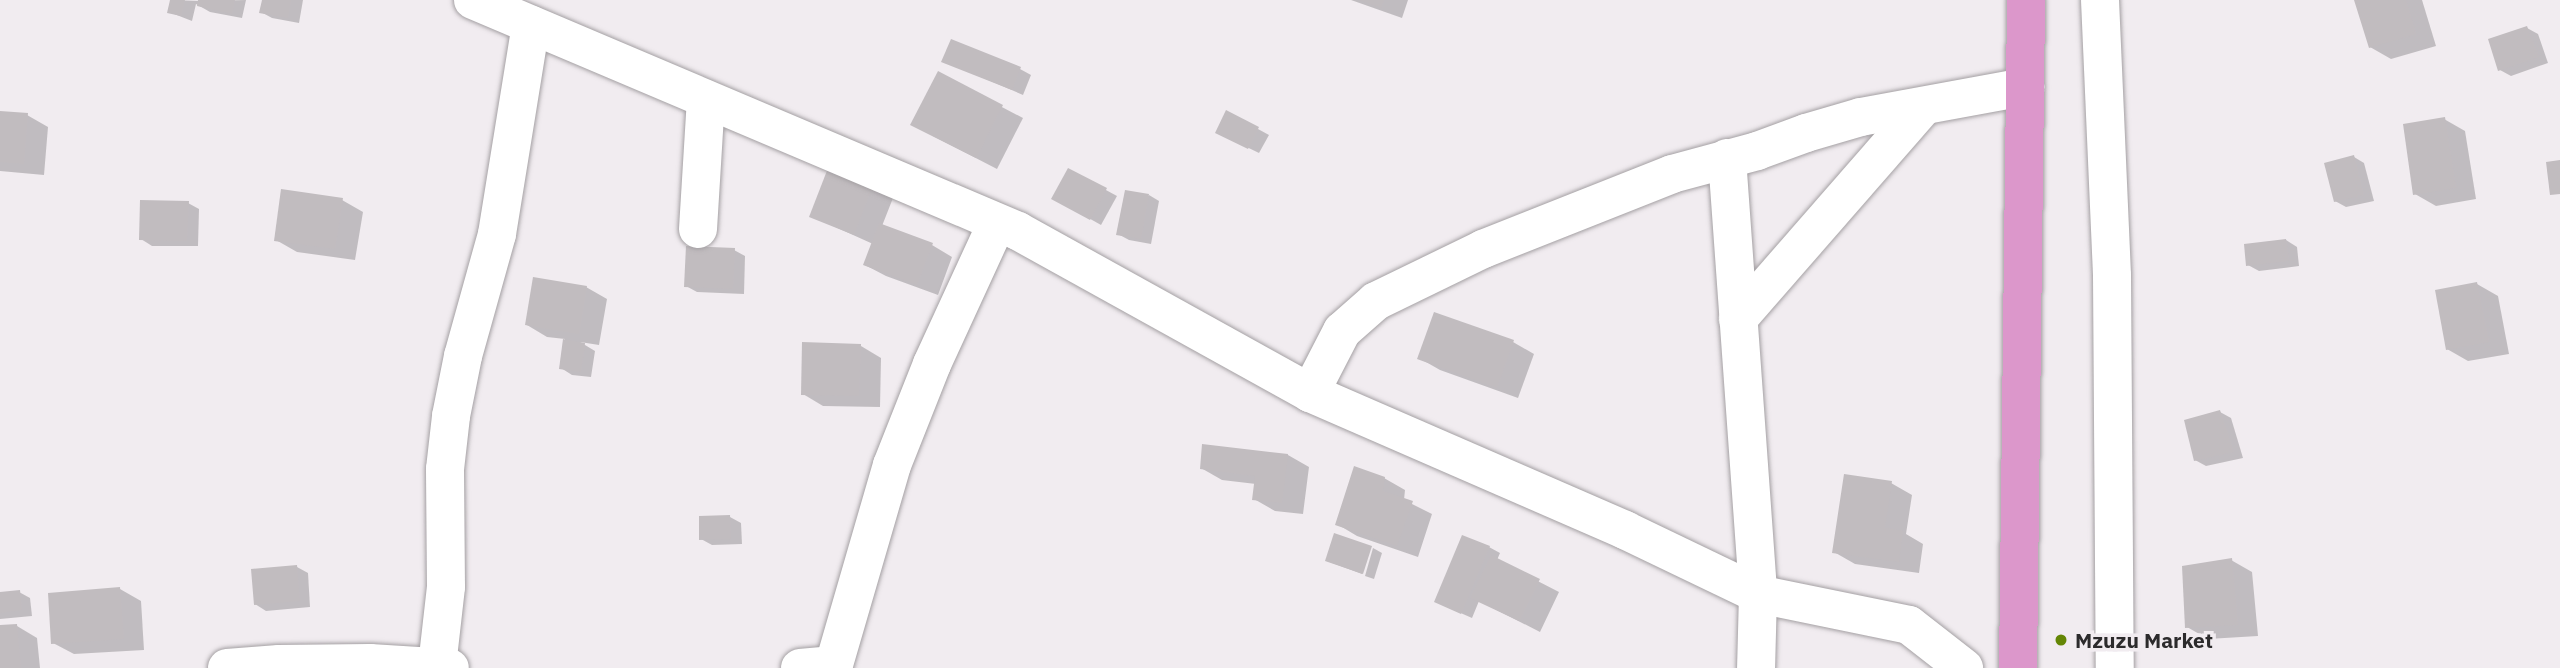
<!DOCTYPE html>
<style>
body{margin:0}
#map{position:relative;width:2560px;height:668px;overflow:hidden;background:#f1ecf0;font-family:"IBM Plex Sans",sans-serif}
div>[style]{position:absolute}
[style*='--x']{left:calc(var(--x)*1px);top:calc(var(--y)*1px);width:calc(var(--w)*1px);rotate:calc(var(--a)*1deg)}
.shadow>*{inset:0;background:#0003}
.building>*{inset:0;background:#c1bcbf}
.roads{filter:drop-shadow(0 0 2px #a4a0a3) drop-shadow(0 0 2px #a4a0a3)}
.minor>*{height:38px;margin:-19px;padding:0 19px;transform-origin:19px;border-radius:19px;background:#fff}
.highway>*{height:38px;margin:-19px;padding:0 19px;transform-origin:19px;border-radius:19px;background:#dc97cb}
.dots>*{width:19px;height:19px;translate:-50% -50%;box-sizing:border-box;border:4px solid #f1ecf0;border-radius:50%}
span{translate:-50% -50%;white-space:nowrap;text-align:center;line-height:1.15;-webkit-text-stroke:7px #f1ecf0;paint-order:stroke}
.poi-label{font-size:21px;color:#2c2b2c;font-weight:700}
.left{translate:0 -50%;text-align:left}
</style>
<div id="map">
<div class="shadow">
<i style="clip-path:polygon(172px 0,200px 1px,246px 0,242px 18px,210px 12px,196px 4px,192px 21px,169px 12px)"></i>
<i style="clip-path:polygon(264px 0,303px 0,299px 23px,272px 18px,261px 12px)"></i>
<i style="clip-path:polygon(1351px 0,1408px 0,1402px 18px)"></i>
<i style="clip-path:polygon(2356px 0,2422px 0,2436px 46px,2391px 59px,2370px 47px)"></i>
<i style="clip-path:polygon(2527px 28px,2538px 34px,2548px 63px,2511px 76px,2500px 70px)"></i>
<i style="clip-path:polygon(944px 61px,1020px 69px,1031px 75px,1023px 95px)"></i>
<i style="clip-path:polygon(939px 74px,1023px 118px,997px 169px,933px 136px)"></i>
<i style="clip-path:polygon(0 113px,27px 115px,48px 127px,44px 175px,0 171px)"></i>
<i style="clip-path:polygon(2444px 119px,2465px 131px,2476px 199px,2436px 206px,2415px 194px)"></i>
<i style="clip-path:polygon(1258px 129px,1269px 135px,1259px 153px,1228px 138px)"></i>
<i style="clip-path:polygon(2354px 157px,2364px 163px,2374px 201px,2346px 207px,2335px 201px)"></i>
<i style="clip-path:polygon(829px 170px,893px 198px,882px 226px,932px 245px,952px 257px,938px 295px,886px 276px,865px 265px,873px 244px,811px 216px)"></i>
<i style="clip-path:polygon(1069px 170px,1117px 196px,1101px 225px,1053px 198px)"></i>
<i style="clip-path:polygon(1149px 195px,1159px 201px,1151px 244px,1129px 240px,1118px 234px)"></i>
<i style="clip-path:polygon(342px 200px,363px 212px,355px 260px,297px 252px,276px 240px)"></i>
<i style="clip-path:polygon(188px 203px,199px 209px,198px 246px,152px 246px,141px 239px)"></i>
<i style="clip-path:polygon(2286px 240px,2297px 247px,2299px 266px,2259px 271px,2248px 265px)"></i>
<i style="clip-path:polygon(734px 250px,745px 256px,744px 294px,697px 292px,686px 286px)"></i>
<i style="clip-path:polygon(2477px 284px,2498px 296px,2509px 354px,2468px 361px,2447px 349px)"></i>
<i style="clip-path:polygon(586px 287px,607px 299px,599px 345px,580px 342px,595px 351px,591px 377px,572px 375px,561px 368px,565px 339px,547px 337px,527px 325px)"></i>
<i style="clip-path:polygon(1513px 342px,1534px 354px,1518px 398px,1440px 370px,1419px 358px)"></i>
<i style="clip-path:polygon(861px 346px,881px 358px,880px 407px,823px 406px,803px 394px)"></i>
<i style="clip-path:polygon(2220px 412px,2231px 418px,2243px 458px,2206px 466px,2195px 460px)"></i>
<i style="clip-path:polygon(1204px 446px,1288px 455px,1309px 467px,1303px 514px,1275px 511px,1254px 499px,1256px 484px,1222px 480px,1201px 468px)"></i>
<i style="clip-path:polygon(1384px 478px,1405px 490px,1404px 500px,1432px 514px,1418px 557px,1357px 536px,1337px 524px)"></i>
<i style="clip-path:polygon(1891px 483px,1912px 495px,1906px 534px,1923px 544px,1919px 573px,1855px 564px,1834px 552px)"></i>
<i style="clip-path:polygon(730px 517px,741px 523px,742px 544px,712px 545px,701px 539px)"></i>
<i style="clip-path:polygon(1370px 547px,1362px 574px,1327px 561px)"></i>
<i style="clip-path:polygon(1489px 547px,1500px 553px,1497px 560px,1559px 592px,1540px 632px,1479px 601px,1472px 618px,1447px 607px)"></i>
<i style="clip-path:polygon(1373px 548px,1382px 553px,1374px 579px,1365px 576px)"></i>
<i style="clip-path:polygon(2231px 560px,2252px 572px,2258px 636px,2208px 639px,2187px 627px)"></i>
<i style="clip-path:polygon(297px 567px,308px 573px,310px 607px,266px 611px,255px 604px)"></i>
<i style="clip-path:polygon(120px 589px,141px 601px,144px 650px,74px 654px,53px 643px)"></i>
<i style="clip-path:polygon(19px 592px,30px 598px,32px 616px,0 619px,0 594px)"></i>
<i style="clip-path:polygon(17px 626px,37px 638px,40px 668px,0 668px,0 627px)"></i>
</div>
<div class="building">
<i style="clip-path:polygon(170px 0,185px 0,181px 16px,167px 13px)"></i>
<i style="clip-path:polygon(198px 0,235px 0,232px 14px,197px 6px)"></i>
<i style="clip-path:polygon(262px 0,291px 0,288px 18px,259px 13px)"></i>
<i style="clip-path:polygon(1359px 0,1384px 0,1381px 8px)"></i>
<i style="clip-path:polygon(2354px 0,2406px 0,2416px 34px,2369px 48px)"></i>
<i style="clip-path:polygon(2527px 26px,2539px 57px,2498px 71px,2488px 39px)"></i>
<i style="clip-path:polygon(951px 39px,1021px 67px,1012px 90px,941px 62px)"></i>
<i style="clip-path:polygon(938px 71px,1003px 105px,976px 158px,910px 125px)"></i>
<i style="clip-path:polygon(1226px 110px,1259px 127px,1248px 149px,1215px 133px)"></i>
<i style="clip-path:polygon(0 111px,28px 113px,24px 164px,0 162px)"></i>
<i style="clip-path:polygon(2445px 117px,2456px 188px,2413px 195px,2403px 124px)"></i>
<i style="clip-path:polygon(2354px 155px,2364px 195px,2334px 202px,2324px 163px)"></i>
<i style="clip-path:polygon(2560px 160px,2560px 194px,2550px 195px,2546px 162px)"></i>
<i style="clip-path:polygon(828px 168px,873px 185px,854px 235px,809px 217px)"></i>
<i style="clip-path:polygon(1068px 168px,1107px 188px,1090px 220px,1051px 199px)"></i>
<i style="clip-path:polygon(281px 189px,343px 198px,335px 249px,274px 241px)"></i>
<i style="clip-path:polygon(1125px 190px,1149px 194px,1141px 239px,1116px 235px)"></i>
<i style="clip-path:polygon(140px 200px,189px 201px,187px 241px,139px 240px)"></i>
<i style="clip-path:polygon(879px 223px,933px 243px,917px 285px,863px 265px)"></i>
<i style="clip-path:polygon(2286px 239px,2289px 261px,2246px 266px,2244px 244px)"></i>
<i style="clip-path:polygon(686px 246px,735px 248px,733px 289px,684px 287px)"></i>
<i style="clip-path:polygon(533px 277px,587px 286px,579px 334px,525px 325px)"></i>
<i style="clip-path:polygon(2477px 282px,2489px 342px,2446px 350px,2435px 290px)"></i>
<i style="clip-path:polygon(1434px 312px,1514px 340px,1497px 388px,1417px 359px)"></i>
<i style="clip-path:polygon(563px 339px,585px 343px,581px 372px,559px 369px)"></i>
<i style="clip-path:polygon(802px 342px,861px 344px,859px 396px,801px 395px)"></i>
<i style="clip-path:polygon(2220px 410px,2234px 452px,2194px 461px,2184px 420px)"></i>
<i style="clip-path:polygon(1202px 444px,1288px 454px,1282px 503px,1252px 500px,1255px 476px,1200px 469px)"></i>
<i style="clip-path:polygon(1354px 466px,1385px 477px,1383px 491px,1413px 501px,1397px 546px,1335px 525px)"></i>
<i style="clip-path:polygon(1844px 474px,1892px 481px,1885px 528px,1903px 531px,1899px 562px,1832px 553px)"></i>
<i style="clip-path:polygon(730px 515px,731px 539px,699px 540px,699px 516px)"></i>
<i style="clip-path:polygon(1334px 533px,1372px 546px,1363px 574px,1325px 561px)"></i>
<i style="clip-path:polygon(1462px 535px,1490px 546px,1461px 614px,1434px 602px)"></i>
<i style="clip-path:polygon(1491px 555px,1540px 579px,1519px 621px,1470px 598px)"></i>
<i style="clip-path:polygon(2232px 558px,2238px 625px,2185px 628px,2182px 566px)"></i>
<i style="clip-path:polygon(297px 565px,300px 601px,254px 605px,251px 569px)"></i>
<i style="clip-path:polygon(120px 587px,124px 639px,51px 644px,48px 593px)"></i>
<i style="clip-path:polygon(20px 590px,22px 610px,0 613px,0 592px)"></i>
<i style="clip-path:polygon(17px 624px,21px 668px,0 668px,0 625px)"></i>
</div>
<div class="roads">
<div class="minor">
<i style="--x:473;--y:0;--w:592;--a:22.97"></i>
<i style="--x:1018;--y:231;--w:334;--a:29"></i>
<i style="--x:1310;--y:393;--w:344;--a:23.5"></i>
<i style="--x:1625;--y:530;--w:148;--a:25.7"></i>
<i style="--x:1758;--y:594;--w:154;--a:11.6"></i>
<i style="--x:1909;--y:625;--w:70;--a:38"></i>
<i style="--x:2100;--y:0;--w:276;--a:87.5"></i>
<i style="--x:2112;--y:276;--w:392;--a:89.6"></i>
<i style="--x:1727;--y:158;--w:437;--a:85.9"></i>
<i style="--x:1758;--y:594;--w:74;--a:91.5"></i>
<i style="--x:698;--y:229;--w:130;--a:-86.5"></i>
<i style="--x:1738;--y:319;--w:281;--a:-48.9"></i>
<i style="--x:1310;--y:393;--w:70;--a:-62.7"></i>
<i style="--x:1342;--y:331;--w:45;--a:-41.4"></i>
<i style="--x:1376;--y:301;--w:119;--a:-25.9"></i>
<i style="--x:1483;--y:249;--w:203;--a:-21.6"></i>
<i style="--x:1672;--y:174;--w:88;--a:-15.1"></i>
<i style="--x:1757;--y:151;--w:52;--a:-20.2"></i>
<i style="--x:1806;--y:133;--w:57;--a:-16.2"></i>
<i style="--x:1861;--y:117;--w:167;--a:-10.4"></i>
<i style="--x:437;--y:666;--w:80;--a:-83.5"></i>
<i style="--x:446;--y:587;--w:118;--a:-90.5"></i>
<i style="--x:445;--y:469;--w:53;--a:-83.5"></i>
<i style="--x:451;--y:416;--w:61;--a:-78.7"></i>
<i style="--x:463;--y:356;--w:127;--a:-74.4"></i>
<i style="--x:497;--y:234;--w:212;--a:-80.8"></i>
<i style="--x:227;--y:668;--w:52;--a:-4.4"></i>
<i style="--x:279;--y:664;--w:91;--a:-0.6"></i>
<i style="--x:370;--y:663;--w:80;--a:3.6"></i>
<i style="--x:800;--y:668;--w:34;--a:-5"></i>
<i style="--x:833;--y:668;--w:211;--a:-73.8"></i>
<i style="--x:892;--y:465;--w:109;--a:-68.4"></i>
<i style="--x:932;--y:364;--w:155;--a:-65.3"></i>
</div>
<div class="highway">
<i style="--x:2018;--y:668;--w:668;--a:-89.31"></i>
</div>
</div>
<div class="dots">
<i style="left:2061px;top:640px;background:#648605"></i>
</div>
<div class="poi-label">
<span class="left" style="left:2075px;top:640px">Mzuzu Market</span>
</div>
</div>
